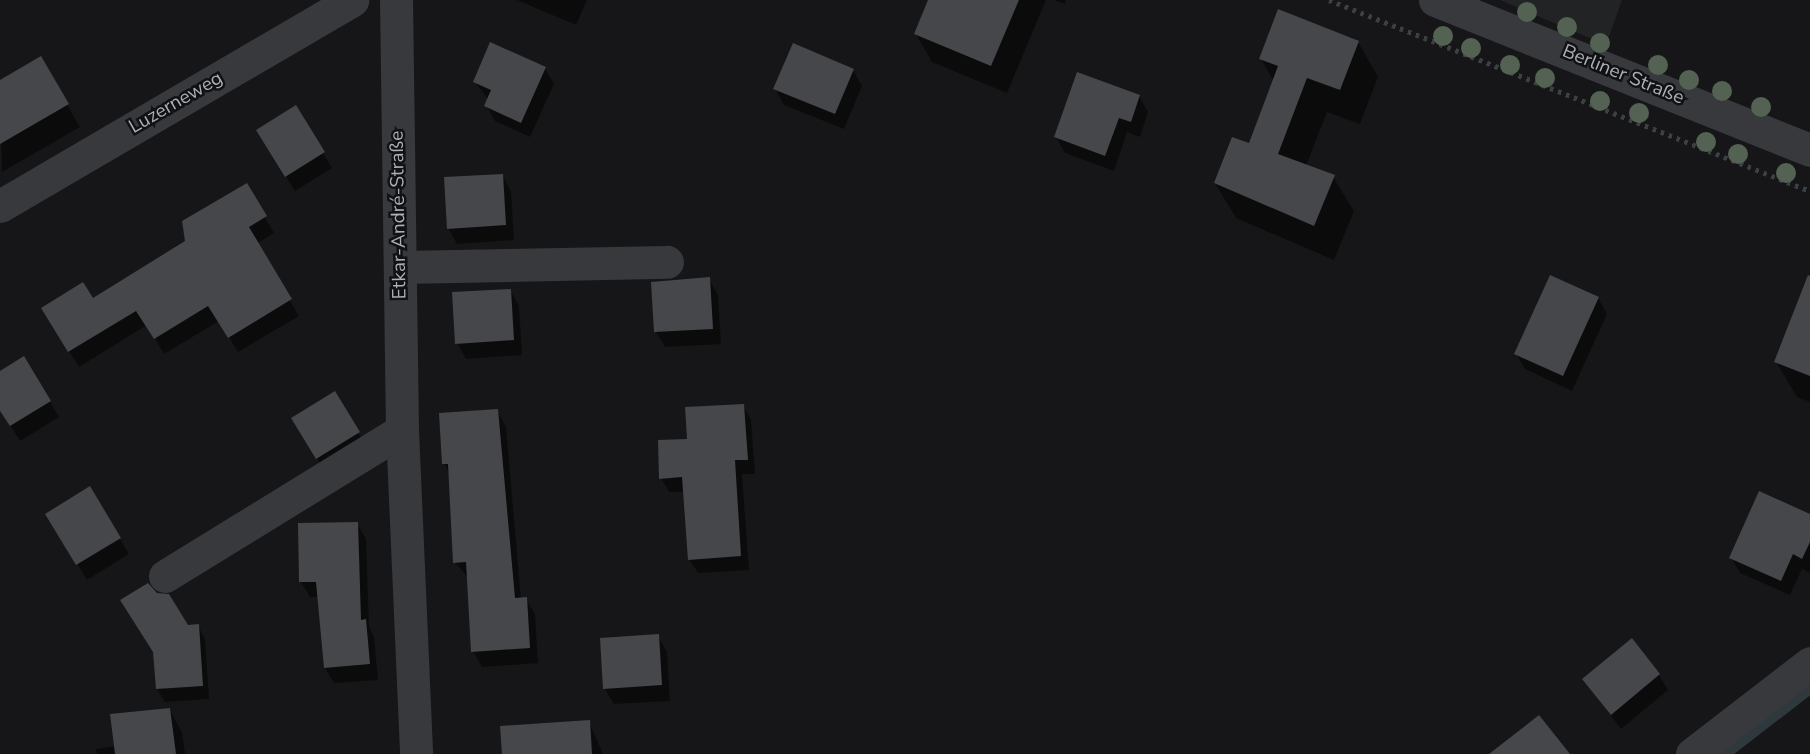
<!DOCTYPE html>
<meta charset="utf-8">
<style>
body{margin:0}
#map{position:relative;width:1810px;height:754px;overflow:hidden;background:#161618;font-family:"Nunito Sans",sans-serif}
div>[style]{position:absolute}
[style*='--x']{left:calc(var(--x)*1px);top:calc(var(--y)*1px);width:calc(var(--w)*1px);rotate:calc(var(--a)*1deg)}
.built>*{inset:0;background:#222325}
.shadow>*{inset:0;background:#0007}
.stream>*{height:10px;margin:-5px;padding:0 5px;transform-origin:5px;border-radius:5px;background:#2f393d}
.building>*{inset:0;background:#45474b}
.path>*{height:4.5px;margin-top:-2.25px;transform-origin:0;background:repeating-linear-gradient(90deg,#3d4043 0 3.5px,transparent 0 8.5px)}
.minor>*{height:33px;margin:-16.5px;padding:0 16.5px;transform-origin:16.5px;border-radius:16.5px;background:#37393d}
.trees>*{width:20px;height:20px;margin:-10px;border-radius:50%;background:#536252}
span{translate:-50% -50%;white-space:nowrap;text-align:center;line-height:1.15;-webkit-text-stroke:5px #111113;paint-order:stroke}
.street-label{font-size:19px;color:#a9b0b7}
</style>
<div id="map">
<div class="built">
<i style="clip-path:polygon(1500px 0,1622px 0,1606px 45px)"></i>
</div>
<div class="shadow">
<i style="clip-path:polygon(517px 0,587px 0,576px 25px)"></i>
<i style="clip-path:polygon(930px 0,1046px 0,1007px 93px,932px 62px,916px 34px)"></i>
<i style="clip-path:polygon(1054px 0,1066px 0,1065px 4px)"></i>
<i style="clip-path:polygon(1358px 42px,1378px 77px,1360px 124px,1327px 112px,1306px 166px,1333px 177px,1354px 211px,1334px 260px,1236px 218px,1215px 183px,1250px 145px,1274px 82px,1261px 59px)"></i>
<i style="clip-path:polygon(40px 58px,80px 127px,2px 172px,0 82px)"></i>
<i style="clip-path:polygon(545px 69px,554px 84px,530px 137px,495px 121px,486px 105px,488px 99px,475px 82px)"></i>
<i style="clip-path:polygon(853px 70px,862px 86px,844px 129px,784px 105px,775px 89px)"></i>
<i style="clip-path:polygon(1139px 96px,1148px 112px,1140px 137px,1127px 132px,1114px 171px,1065px 153px,1056px 137px)"></i>
<i style="clip-path:polygon(267px 146px,323px 153px,332px 168px,295px 191px)"></i>
<i style="clip-path:polygon(502px 175px,511px 191px,514px 240px,457px 244px,448px 228px)"></i>
<i style="clip-path:polygon(246px 185px,274px 233px,256px 244px,299px 316px,238px 352px,219px 321px,164px 354px,147px 325px,79px 367px,52px 324px,187px 242px)"></i>
<i style="clip-path:polygon(709px 279px,718px 295px,721px 344px,665px 347px,656px 332px)"></i>
<i style="clip-path:polygon(1810px 288px,1810px 402px,1797px 397px,1776px 362px)"></i>
<i style="clip-path:polygon(510px 290px,519px 306px,522px 355px,466px 359px,457px 343px)"></i>
<i style="clip-path:polygon(1598px 298px,1607px 314px,1572px 391px,1525px 369px,1516px 354px)"></i>
<i style="clip-path:polygon(24px 358px,59px 417px,20px 441px,0 408px,0 373px)"></i>
<i style="clip-path:polygon(334px 393px,367px 448px,326px 473px,293px 418px)"></i>
<i style="clip-path:polygon(743px 406px,751px 420px,755px 474px,742px 474px,749px 570px,698px 573px,689px 559px,685px 492px,669px 492px,661px 478px,688px 441px)"></i>
<i style="clip-path:polygon(497px 411px,506px 427px,521px 599px,526px 599px,535px 614px,538px 663px,482px 667px,473px 651px,468px 578px,455px 562px,450px 475px,444px 463px)"></i>
<i style="clip-path:polygon(89px 489px,129px 554px,87px 580px,47px 514px)"></i>
<i style="clip-path:polygon(1810px 516px,1810px 573px,1802px 569px,1790px 595px,1740px 573px,1731px 557px)"></i>
<i style="clip-path:polygon(357px 524px,366px 539px,369px 627px,374px 637px,378px 680px,334px 683px,325px 668px,319px 597px,310px 597px,301px 582px)"></i>
<i style="clip-path:polygon(187px 626px,198px 626px,205px 639px,209px 699px,165px 702px,157px 689px)"></i>
<i style="clip-path:polygon(658px 636px,667px 652px,670px 701px,614px 704px,605px 689px)"></i>
<i style="clip-path:polygon(1659px 675px,1668px 690px,1621px 729px,1584px 679px)"></i>
<i style="clip-path:polygon(169px 709px,182px 732px,185px 754px,97px 754px,96px 749px,116px 746px)"></i>
<i style="clip-path:polygon(589px 722px,603px 754px,504px 754px)"></i>
</div>
<div class="stream">
<i style="--x:1726;--y:754;--w:106;--a:-37.7"></i>
</div>
<div class="building">
<i style="clip-path:polygon(928px 0,1019px 0,991px 66px,914px 34px)"></i>
<i style="clip-path:polygon(1278px 9px,1359px 41px,1340px 90px,1307px 78px,1278px 154px,1335px 175px,1314px 226px,1214px 183px,1232px 137px,1249px 143px,1278px 66px,1259px 59px)"></i>
<i style="clip-path:polygon(490px 42px,546px 67px,521px 123px,484px 106px,491px 90px,473px 82px)"></i>
<i style="clip-path:polygon(793px 43px,854px 69px,835px 114px,773px 89px)"></i>
<i style="clip-path:polygon(41px 56px,69px 104px,0 144px,0 80px)"></i>
<i style="clip-path:polygon(1077px 72px,1140px 95px,1131px 122px,1119px 118px,1105px 156px,1054px 137px)"></i>
<i style="clip-path:polygon(296px 105px,325px 152px,285px 177px,256px 130px)"></i>
<i style="clip-path:polygon(503px 174px,506px 225px,447px 229px,444px 177px)"></i>
<i style="clip-path:polygon(247px 183px,267px 216px,249px 227px,292px 299px,228px 338px,208px 306px,154px 339px,136px 311px,68px 352px,41px 308px,83px 282px,93px 298px,185px 241px,182px 221px)"></i>
<i style="clip-path:polygon(1550px 275px,1599px 297px,1563px 376px,1514px 354px)"></i>
<i style="clip-path:polygon(1808px 275px,1810px 276px,1810px 376px,1774px 362px)"></i>
<i style="clip-path:polygon(710px 277px,713px 329px,654px 332px,651px 282px)"></i>
<i style="clip-path:polygon(511px 289px,514px 340px,455px 344px,452px 292px)"></i>
<i style="clip-path:polygon(24px 356px,51px 401px,10px 426px,0 411px,0 371px)"></i>
<i style="clip-path:polygon(335px 391px,360px 432px,316px 459px,291px 418px)"></i>
<i style="clip-path:polygon(744px 404px,748px 460px,735px 460px,741px 556px,688px 560px,682px 477px,659px 479px,658px 440px,687px 439px,685px 407px)"></i>
<i style="clip-path:polygon(498px 409px,515px 598px,527px 597px,530px 648px,471px 652px,466px 562px,453px 563px,448px 464px,442px 464px,439px 413px)"></i>
<i style="clip-path:polygon(90px 486px,121px 538px,76px 565px,45px 514px)"></i>
<i style="clip-path:polygon(1759px 491px,1810px 514px,1810px 542px,1802px 559px,1793px 554px,1781px 581px,1729px 558px)"></i>
<i style="clip-path:polygon(358px 522px,361px 620px,366px 619px,370px 664px,324px 668px,316px 582px,299px 582px,298px 523px)"></i>
<i style="clip-path:polygon(148px 583px,157px 593px,169px 594px,188px 625px,199px 624px,203px 686px,156px 689px,153px 652px,120px 600px)"></i>
<i style="clip-path:polygon(659px 634px,662px 685px,603px 689px,600px 638px)"></i>
<i style="clip-path:polygon(1632px 638px,1660px 674px,1611px 715px,1582px 679px)"></i>
<i style="clip-path:polygon(170px 708px,176px 754px,115px 754px,110px 714px)"></i>
<i style="clip-path:polygon(1539px 715px,1570px 754px,1489px 754px)"></i>
<i style="clip-path:polygon(590px 720px,592px 754px,502px 754px,500px 726px)"></i>
</div>
<div class="path">
<i style="--x:1329;--y:0;--w:518;--a:21.66"></i>
</div>
<div class="minor">
<i style="--x:396;--y:0;--w:430;--a:89.2"></i>
<i style="--x:402;--y:430;--w:324;--a:87.5"></i>
<i style="--x:1435;--y:0;--w:404;--a:21.8"></i>
<i style="--x:0;--y:206;--w:408;--a:-30.3"></i>
<i style="--x:400;--y:267;--w:267;--a:-1.1"></i>
<i style="--x:165;--y:576;--w:278;--a:-31.6"></i>
<i style="--x:1692;--y:754;--w:149;--a:-37.6"></i>
</div>
<div class="trees">
<i style="left:1527px;top:12px"></i>
<i style="left:1567px;top:27px"></i>
<i style="left:1443px;top:36px"></i>
<i style="left:1600px;top:43px"></i>
<i style="left:1471px;top:48px"></i>
<i style="left:1510px;top:65px"></i>
<i style="left:1658px;top:65px"></i>
<i style="left:1545px;top:78px"></i>
<i style="left:1689px;top:80px"></i>
<i style="left:1722px;top:91px"></i>
<i style="left:1600px;top:101px"></i>
<i style="left:1761px;top:107px"></i>
<i style="left:1639px;top:113px"></i>
<i style="left:1706px;top:142px"></i>
<i style="left:1738px;top:154px"></i>
<i style="left:1786px;top:173px"></i>
</div>
<div class="street-label">
<span style="left:1623px;top:75px;rotate:22deg">Berliner Straße</span>
<span style="left:176px;top:103px;rotate:-30deg">Luzerneweg</span>
<span style="left:399px;top:215px;rotate:-91deg">Etkar-André-Straße</span>
</div>
</div>
